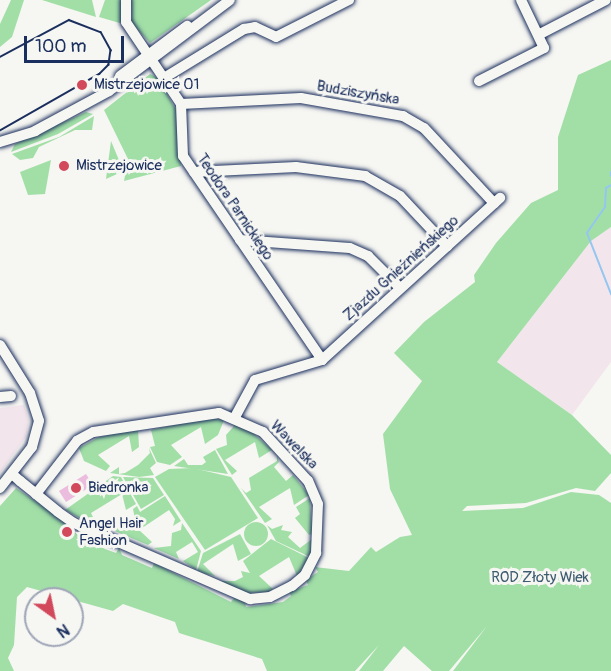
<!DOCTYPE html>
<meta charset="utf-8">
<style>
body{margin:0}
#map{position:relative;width:611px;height:671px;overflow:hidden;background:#f6f6f2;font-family:Pangolin,sans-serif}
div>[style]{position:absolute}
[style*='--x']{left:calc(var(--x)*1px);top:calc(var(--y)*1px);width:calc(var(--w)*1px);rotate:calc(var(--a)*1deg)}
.built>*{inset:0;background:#f3e5ec}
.green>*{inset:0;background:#a2dfa7}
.round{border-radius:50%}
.stream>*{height:2px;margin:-1px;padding:0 1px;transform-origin:1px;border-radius:1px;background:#94c6f0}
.building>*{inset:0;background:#ebbcde}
.roads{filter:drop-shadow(0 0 2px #1b2f5e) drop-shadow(0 0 2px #1b2f5e)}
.minor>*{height:10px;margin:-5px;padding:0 5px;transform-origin:5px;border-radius:5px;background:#f6f6f2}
.tram>*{height:1.5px;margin:-0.75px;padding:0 0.75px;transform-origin:0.75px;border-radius:0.75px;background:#1b2f5e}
.dots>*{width:16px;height:16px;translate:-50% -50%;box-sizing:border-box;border:3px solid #f6f6f2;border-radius:50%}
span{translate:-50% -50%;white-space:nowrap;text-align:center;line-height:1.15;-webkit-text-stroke:6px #f6f6f2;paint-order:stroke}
.poi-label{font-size:15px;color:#1b2f5e}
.left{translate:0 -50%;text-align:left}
.street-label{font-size:15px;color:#1b2f5e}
.park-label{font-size:15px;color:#3d5b70}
.north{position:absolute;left:24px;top:587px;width:60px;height:60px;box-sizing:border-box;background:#f6f6f2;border:2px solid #9ea6b7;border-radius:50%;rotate:147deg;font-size:16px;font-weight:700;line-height:24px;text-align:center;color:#1b2f5e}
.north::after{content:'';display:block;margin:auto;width:21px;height:27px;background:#d1495b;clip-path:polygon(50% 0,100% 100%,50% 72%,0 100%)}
.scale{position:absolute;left:24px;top:36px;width:100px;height:27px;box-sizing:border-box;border:3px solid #1b2f5e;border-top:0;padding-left:8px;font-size:18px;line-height:21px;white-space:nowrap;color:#1b2f5e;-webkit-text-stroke:4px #f6f6f2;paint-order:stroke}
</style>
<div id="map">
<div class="built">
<i style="clip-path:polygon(611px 227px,611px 362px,572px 415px,497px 362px,591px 241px)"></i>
<i style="clip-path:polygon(24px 405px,29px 420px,26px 437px,0 473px,0 408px)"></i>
</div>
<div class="green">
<i style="clip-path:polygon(11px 0,24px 0,12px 37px,0 47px,0 24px)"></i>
<i style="clip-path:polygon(42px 0,92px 0,96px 17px)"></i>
<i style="clip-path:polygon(105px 0,123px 0,123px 24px,99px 17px)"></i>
<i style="clip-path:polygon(131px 0,211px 0,150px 43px,132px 23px)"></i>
<i style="clip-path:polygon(611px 60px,611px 227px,591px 241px,497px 362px,572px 415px,611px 455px,611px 473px,595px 491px,576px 488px,526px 503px,467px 506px,462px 511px,523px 508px,571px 492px,599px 495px,611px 503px,611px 671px,453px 671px,487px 626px,449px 671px,432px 671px,404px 646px,383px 671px,359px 671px,379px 645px,355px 671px,267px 671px,262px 659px,179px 633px,175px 622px,123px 604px,113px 611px,27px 587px,17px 597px,14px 645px,8px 658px,14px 671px,0 671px,0 506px,16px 488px,72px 526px,63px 531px,67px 535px,73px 526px,72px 531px,105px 549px,116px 553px,119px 548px,122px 555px,152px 568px,154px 563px,231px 602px,234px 598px,245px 602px,246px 607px,283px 602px,291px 596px,289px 592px,308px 585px,306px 580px,318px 572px,315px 567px,349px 571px,371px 547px,376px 552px,400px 537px,412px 535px,390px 489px,383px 434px,422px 381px,394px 353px,424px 322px,475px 282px,474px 275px,496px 243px,531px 203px,558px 190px,558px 137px,578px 75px)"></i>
<i style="clip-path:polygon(150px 74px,158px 78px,176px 110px,181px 166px,124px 181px,128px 159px,104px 110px)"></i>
<i style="clip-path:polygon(86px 112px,93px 114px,58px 134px,11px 152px,15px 144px)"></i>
<i style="clip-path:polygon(94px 116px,92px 130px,75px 130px,39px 147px,33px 158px,20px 160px,12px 154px,59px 137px)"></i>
<i style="clip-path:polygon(111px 141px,121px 165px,117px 174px,106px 179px)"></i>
<i style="clip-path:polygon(51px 160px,45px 194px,28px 195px,20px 172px)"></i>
<i style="clip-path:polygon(207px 418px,224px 420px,218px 435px,205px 444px,201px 427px,171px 445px,182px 457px,170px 465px,157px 462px,150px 447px,155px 446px,151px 430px)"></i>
<i style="clip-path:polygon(230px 422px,253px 433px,272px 450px,259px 458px,255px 442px,225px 460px,237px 471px,232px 475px,216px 449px,227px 445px,226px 435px,234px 426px)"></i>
<i style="clip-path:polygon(138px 429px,139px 447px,132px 452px,129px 436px,98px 455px,110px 466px,106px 471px,84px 461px,79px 448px,99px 437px)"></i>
<i style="clip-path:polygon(149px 448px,156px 463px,150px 468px,154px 475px,139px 477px,110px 473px,119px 467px,119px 474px,125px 473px,138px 465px,150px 453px)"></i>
<i style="clip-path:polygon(215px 450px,228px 474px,174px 466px,184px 459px,188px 465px,202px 465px,206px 462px,203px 457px)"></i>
<i style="clip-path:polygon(277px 455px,279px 462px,274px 467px,286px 481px,293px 475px,309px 495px,294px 505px,290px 488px,259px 507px,272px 519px,265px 523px,241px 488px,246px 493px,251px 490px,249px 478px,277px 461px)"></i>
<i style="clip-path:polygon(193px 468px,231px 477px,258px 518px,205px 550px,155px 477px,169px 469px)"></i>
<i style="clip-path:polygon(113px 476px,121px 477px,136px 504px,126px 510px,122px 494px,91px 513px,96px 523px,104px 524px,98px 528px,65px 510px)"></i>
<i style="clip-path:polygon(123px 477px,153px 478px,164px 495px,141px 509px)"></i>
<i style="clip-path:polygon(165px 496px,181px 521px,173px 526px,175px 519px,169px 510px,139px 530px,152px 542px,148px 545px,110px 529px,129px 526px,129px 520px,135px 519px,133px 509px,137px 506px,140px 512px)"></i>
<i style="clip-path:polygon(310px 498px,312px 534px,309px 535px,295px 518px,300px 514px,296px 507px)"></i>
<i class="round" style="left:244px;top:522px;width:24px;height:24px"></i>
<i style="clip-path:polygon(182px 523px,201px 551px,196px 570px,183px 561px,198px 552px,192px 542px,176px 552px,179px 559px,154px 548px,171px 546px,172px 533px,181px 530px)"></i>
<i style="clip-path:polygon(267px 525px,272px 529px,283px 525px,281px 530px,292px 532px,288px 537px,300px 548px,312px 539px,310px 557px,276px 541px)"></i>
<i style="clip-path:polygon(240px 534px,251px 554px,238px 561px,233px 544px,203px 564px,215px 576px,197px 572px,203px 553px)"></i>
<i style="clip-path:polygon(271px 539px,309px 558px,297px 576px,289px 557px,259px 576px,273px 589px,268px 592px,247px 593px,218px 581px,235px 581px,243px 577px,241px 571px,250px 573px,243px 561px)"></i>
</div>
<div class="stream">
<i style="--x:611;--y:172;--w:4;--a:90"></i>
<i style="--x:611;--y:185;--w:6;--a:149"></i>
<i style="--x:606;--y:188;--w:19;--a:93"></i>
<i style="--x:605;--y:207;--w:32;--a:125"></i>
<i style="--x:587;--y:233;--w:66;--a:68.5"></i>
</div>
<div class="building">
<i style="clip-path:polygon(86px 474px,93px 485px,66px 502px,59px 491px)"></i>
</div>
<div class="roads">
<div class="minor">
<i style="--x:126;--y:0;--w:22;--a:90"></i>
<i style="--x:126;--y:22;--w:99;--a:56.1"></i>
<i style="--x:181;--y:104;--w:52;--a:87.8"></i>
<i style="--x:183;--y:156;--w:247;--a:55.7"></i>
<i style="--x:540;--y:34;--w:74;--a:-27.3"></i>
<i style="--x:120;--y:76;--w:84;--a:-36.7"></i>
<i style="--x:164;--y:78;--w:94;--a:-31.5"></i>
<i style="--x:244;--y:29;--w:11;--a:-10"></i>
<i style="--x:255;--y:27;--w:23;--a:25"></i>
<i style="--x:276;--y:37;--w:82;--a:-26.9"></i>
<i style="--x:479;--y:81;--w:73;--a:-26.9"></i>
<i style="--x:544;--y:48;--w:53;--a:-115.6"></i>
<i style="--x:181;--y:104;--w:120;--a:-2.9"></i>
<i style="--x:301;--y:98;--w:104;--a:10"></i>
<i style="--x:403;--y:116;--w:24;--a:30"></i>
<i style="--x:424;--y:128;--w:103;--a:47"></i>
<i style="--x:0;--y:142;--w:37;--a:-17"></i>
<i style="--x:35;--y:131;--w:84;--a:-28.4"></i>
<i style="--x:109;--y:91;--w:151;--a:-36.9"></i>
<i style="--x:194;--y:172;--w:102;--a:-2.8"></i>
<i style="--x:296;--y:167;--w:70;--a:7.4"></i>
<i style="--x:365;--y:176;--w:40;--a:29.7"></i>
<i style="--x:400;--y:196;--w:69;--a:46.8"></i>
<i style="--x:240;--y:240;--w:110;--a:4.2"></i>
<i style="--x:350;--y:248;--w:20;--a:24"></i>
<i style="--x:368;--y:256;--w:45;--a:45"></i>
<i style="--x:0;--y:345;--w:57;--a:58"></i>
<i style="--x:30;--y:393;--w:29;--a:72"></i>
<i style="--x:39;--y:421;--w:27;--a:105"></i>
<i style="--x:32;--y:447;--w:52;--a:128"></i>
<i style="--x:0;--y:397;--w:11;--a:-5"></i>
<i style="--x:235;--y:417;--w:42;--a:-61.6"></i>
<i style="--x:255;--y:380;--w:70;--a:-16.6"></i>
<i style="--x:322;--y:360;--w:241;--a:-42.3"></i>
<i style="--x:12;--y:474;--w:11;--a:41"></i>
<i style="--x:20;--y:481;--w:21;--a:39"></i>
<i style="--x:36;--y:494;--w:28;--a:39"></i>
<i style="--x:58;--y:512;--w:19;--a:35"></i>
<i style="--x:74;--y:523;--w:192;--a:23.4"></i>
<i style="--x:250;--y:599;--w:20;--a:-6"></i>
<i style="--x:270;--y:597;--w:25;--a:-27"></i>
<i style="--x:292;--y:586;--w:17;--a:-40"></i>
<i style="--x:305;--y:575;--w:25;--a:-63"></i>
<i style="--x:316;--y:553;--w:49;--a:-87.7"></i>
<i style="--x:318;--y:504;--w:25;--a:-113"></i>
<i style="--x:308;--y:481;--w:67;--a:-132.6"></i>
<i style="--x:263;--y:432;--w:48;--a:-156.6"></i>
<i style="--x:219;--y:413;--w:127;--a:171.4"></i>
<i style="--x:93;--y:432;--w:18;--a:151"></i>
<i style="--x:77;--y:441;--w:67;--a:127.7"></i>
</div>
</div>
<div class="tram">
<i style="--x:0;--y:57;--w:78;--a:-28.2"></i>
<i style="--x:69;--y:20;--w:34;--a:21"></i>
<i style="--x:101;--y:32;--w:21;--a:61"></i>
<i style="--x:111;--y:50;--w:15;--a:98"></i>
<i style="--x:109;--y:65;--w:13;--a:135"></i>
<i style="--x:100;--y:74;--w:115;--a:150.3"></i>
</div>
<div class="dots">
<i style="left:82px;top:85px;background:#d1495b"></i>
<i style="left:64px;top:166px;background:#d1495b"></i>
<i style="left:76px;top:488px;background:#d1495b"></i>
<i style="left:67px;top:532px;background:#d1495b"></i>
</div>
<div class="poi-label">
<span class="left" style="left:94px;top:85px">Mistrzejowice 01</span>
<span class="left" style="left:76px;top:166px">Mistrzejowice</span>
<span class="left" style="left:88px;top:488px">Biedronka</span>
<span class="left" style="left:79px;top:532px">Angel Hair<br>Fashion</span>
</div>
<div class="street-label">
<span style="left:358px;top:93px;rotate:10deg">Budziszyńska</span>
<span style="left:235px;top:207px;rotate:56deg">Teodora Parnickiego</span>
<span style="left:401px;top:268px;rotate:-42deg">Zjazdu Gnieźnieńskiego</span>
<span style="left:294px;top:445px;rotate:46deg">Wawelska</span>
</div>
<div class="park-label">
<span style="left:540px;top:578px">ROD Złoty Wiek</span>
</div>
<div class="north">N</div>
<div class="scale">100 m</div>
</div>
